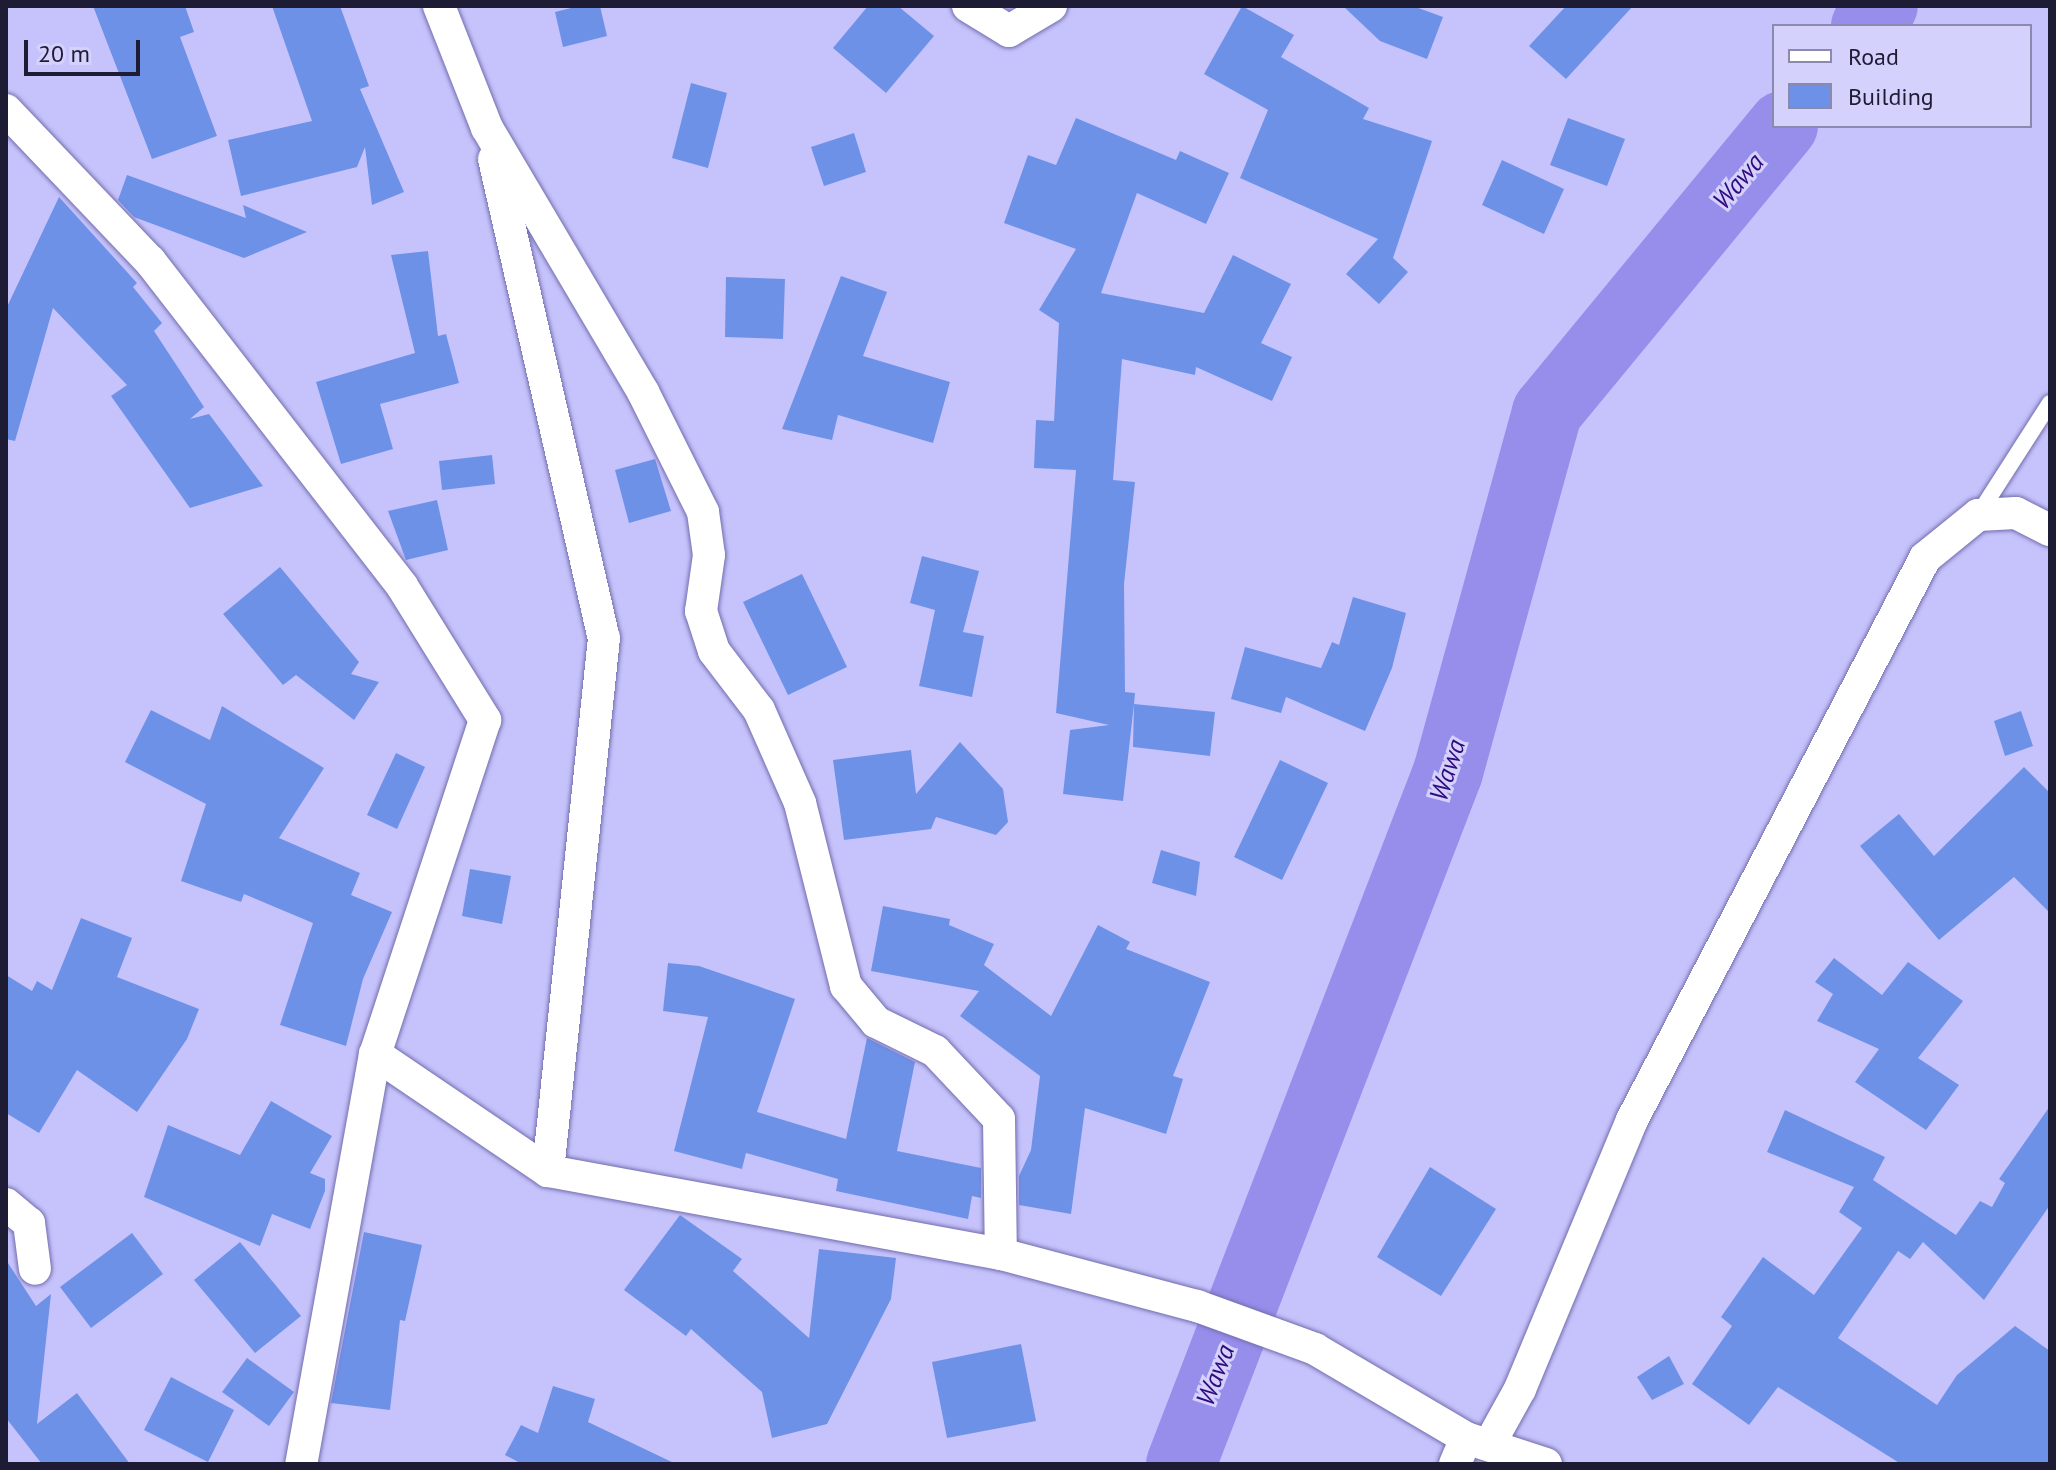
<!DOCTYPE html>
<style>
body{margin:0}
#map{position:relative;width:2056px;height:1470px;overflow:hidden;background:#c6c3fc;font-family:"PT Sans",sans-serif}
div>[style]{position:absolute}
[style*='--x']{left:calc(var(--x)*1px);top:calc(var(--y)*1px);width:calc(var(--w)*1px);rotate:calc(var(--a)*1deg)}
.river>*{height:70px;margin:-35px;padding:0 35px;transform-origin:35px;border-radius:35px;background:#978eec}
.building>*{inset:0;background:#6e91e8}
.roads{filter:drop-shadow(0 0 2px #726dae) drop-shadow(0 0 2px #726dae)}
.lane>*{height:16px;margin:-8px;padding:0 8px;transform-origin:8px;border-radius:8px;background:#fff}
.street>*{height:32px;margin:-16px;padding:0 16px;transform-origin:16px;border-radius:16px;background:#fff}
span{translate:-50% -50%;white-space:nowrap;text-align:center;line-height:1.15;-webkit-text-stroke:6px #d4d2fd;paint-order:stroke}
.water-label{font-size:26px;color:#310b7d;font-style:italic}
.frame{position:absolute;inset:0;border:8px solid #1e1b35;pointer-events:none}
.legend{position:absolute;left:1772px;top:24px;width:260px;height:104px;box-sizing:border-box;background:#d4d2fd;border:2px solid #8b89ad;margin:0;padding:10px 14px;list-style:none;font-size:24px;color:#1e1b35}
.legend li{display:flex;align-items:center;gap:16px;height:40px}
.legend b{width:40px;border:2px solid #8b89ad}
.scale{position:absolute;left:24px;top:40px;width:116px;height:36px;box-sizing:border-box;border:4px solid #1e1b35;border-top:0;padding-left:10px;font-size:24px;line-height:28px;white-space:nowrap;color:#1e1b35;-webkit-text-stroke:6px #d4d2fd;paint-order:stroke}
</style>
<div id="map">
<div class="river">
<i style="--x:1866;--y:26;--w:26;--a:-50"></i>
<i style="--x:1181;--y:1464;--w:742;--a:-68.9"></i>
<i style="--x:1448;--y:772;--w:373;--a:-74.6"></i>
<i style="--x:1547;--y:412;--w:371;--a:-50.5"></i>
</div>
<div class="building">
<i style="clip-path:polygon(93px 6px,185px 6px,194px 32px,180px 37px,217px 136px,152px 159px)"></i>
<i style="clip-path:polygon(272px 6px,340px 6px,369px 86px,360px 89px,404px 192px,372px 205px,365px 147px,357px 167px,241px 196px,228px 140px,312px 121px)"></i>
<i style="clip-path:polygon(579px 6px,600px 6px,607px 36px,563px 47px,555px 12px)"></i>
<i style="clip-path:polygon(868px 6px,898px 6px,934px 36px,886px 93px,833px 48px)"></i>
<i style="clip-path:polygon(1242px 6px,1294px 35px,1281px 57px,1369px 108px,1363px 119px,1432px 141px,1393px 258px,1408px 272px,1379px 304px,1346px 274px,1378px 239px,1240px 178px,1268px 110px,1204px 74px)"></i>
<i style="clip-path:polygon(1343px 6px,1413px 6px,1443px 17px,1427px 59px,1380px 41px)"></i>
<i style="clip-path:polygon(1566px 6px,1633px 6px,1566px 79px,1529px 46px)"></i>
<i style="clip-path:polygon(691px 83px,727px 93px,708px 168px,672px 158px)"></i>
<i style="clip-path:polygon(1076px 118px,1176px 160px,1180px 151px,1229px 173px,1206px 224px,1137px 193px,1101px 293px,1204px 313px,1233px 255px,1291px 284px,1261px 343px,1292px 357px,1272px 401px,1196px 367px,1195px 375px,1122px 359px,1113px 480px,1135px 482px,1124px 584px,1125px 692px,1135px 693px,1134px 704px,1215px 712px,1210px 756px,1133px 747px,1134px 704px,1123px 801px,1063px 794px,1070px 730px,1109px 725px,1056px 713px,1076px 470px,1034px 468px,1036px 420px,1054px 421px,1059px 323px,1039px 310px,1076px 249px,1004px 223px,1028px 155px,1056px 165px)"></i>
<i style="clip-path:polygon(1568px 118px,1625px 139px,1607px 186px,1550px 165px)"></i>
<i style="clip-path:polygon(854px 133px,866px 172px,824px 186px,811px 147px)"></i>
<i style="clip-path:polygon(1502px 160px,1564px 189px,1544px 234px,1482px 205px)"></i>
<i style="clip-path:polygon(127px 175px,246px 218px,243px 205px,307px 232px,244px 258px,134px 217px,118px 200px)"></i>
<i style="clip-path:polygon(59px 197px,137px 283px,133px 287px,162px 323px,154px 331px,204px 407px,190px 419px,209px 414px,263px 486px,190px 508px,111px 396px,127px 385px,53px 308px,15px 441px,6px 439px,6px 309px)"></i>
<i style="clip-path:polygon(428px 251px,438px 336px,446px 334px,459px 383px,380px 404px,393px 449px,341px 464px,316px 382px,415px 353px,391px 255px)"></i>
<i style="clip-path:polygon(841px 276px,887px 292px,863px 356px,950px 382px,933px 443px,838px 415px,832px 440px,782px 429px)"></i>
<i style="clip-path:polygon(726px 277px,785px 279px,783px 339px,725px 337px)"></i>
<i style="clip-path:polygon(492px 455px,495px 484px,442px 490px,439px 461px)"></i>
<i style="clip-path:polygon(655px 459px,671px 511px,629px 523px,615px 470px)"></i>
<i style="clip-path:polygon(437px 500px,448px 550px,406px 560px,388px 511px)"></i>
<i style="clip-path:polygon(922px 556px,979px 571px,963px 632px,984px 636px,972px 697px,919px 686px,935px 610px,910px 603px)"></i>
<i style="clip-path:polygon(280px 567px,359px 662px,351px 674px,379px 682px,354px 720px,296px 675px,283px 685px,223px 614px)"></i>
<i style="clip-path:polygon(802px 574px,847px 667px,788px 695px,743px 602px)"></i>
<i style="clip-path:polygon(1353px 597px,1406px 613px,1392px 668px,1365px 731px,1286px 697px,1281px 713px,1231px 699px,1245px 647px,1321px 668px,1332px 642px,1339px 645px)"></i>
<i style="clip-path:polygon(222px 706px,324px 768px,279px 838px,360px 873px,351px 895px,392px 912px,363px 979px,346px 1046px,280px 1025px,313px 923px,244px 894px,241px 902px,181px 881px,206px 804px,125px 762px,151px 710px,210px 740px)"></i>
<i style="clip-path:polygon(2021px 711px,2033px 746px,2005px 756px,1994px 721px)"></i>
<i style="clip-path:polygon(960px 742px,1003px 789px,1008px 822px,996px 835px,936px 817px,931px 829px,844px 840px,833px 760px,911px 750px,916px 794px)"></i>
<i style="clip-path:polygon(396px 753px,425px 767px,397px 829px,367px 815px)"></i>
<i style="clip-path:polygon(1280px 760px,1328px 783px,1282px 880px,1234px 857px)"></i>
<i style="clip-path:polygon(2024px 767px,2050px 793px,2050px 913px,2014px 877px,1939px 940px,1860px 846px,1899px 814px,1934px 856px)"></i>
<i style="clip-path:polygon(1161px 850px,1200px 862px,1196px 896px,1152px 883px)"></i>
<i style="clip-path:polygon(470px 869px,511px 876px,502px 924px,462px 916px)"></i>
<i style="clip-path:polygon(883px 906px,950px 919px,949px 925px,994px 944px,984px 965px,1051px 1016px,1098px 925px,1130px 942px,1126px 949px,1210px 982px,1173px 1076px,1183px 1079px,1166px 1134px,1085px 1108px,1071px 1214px,1019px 1205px,1019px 1176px,1031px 1150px,1040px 1076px,960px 1016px,979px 991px,871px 971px)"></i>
<i style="clip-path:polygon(81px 918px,132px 938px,117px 977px,199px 1009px,187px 1039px,137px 1112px,77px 1070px,39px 1133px,6px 1113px,6px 975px,32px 991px,37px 981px,52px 990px)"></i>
<i style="clip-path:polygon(1834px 958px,1882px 995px,1908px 962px,1963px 1001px,1918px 1058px,1959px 1085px,1926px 1130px,1855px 1082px,1879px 1049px,1817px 1021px,1833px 994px,1815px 982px)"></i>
<i style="clip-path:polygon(668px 963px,699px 966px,795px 999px,757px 1112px,846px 1139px,867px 1038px,915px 1062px,897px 1151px,981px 1168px,981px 1198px,972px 1196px,968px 1219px,836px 1191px,838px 1179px,746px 1153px,742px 1169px,674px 1151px,708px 1017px,663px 1011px)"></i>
<i style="clip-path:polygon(271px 1101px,332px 1136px,310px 1173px,325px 1179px,325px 1191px,310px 1229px,272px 1214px,260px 1246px,144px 1197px,168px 1125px,240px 1155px)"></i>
<i style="clip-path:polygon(2050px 1106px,2050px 1205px,1984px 1300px,1923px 1242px,1910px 1259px,1898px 1251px,1838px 1338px,1937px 1405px,1957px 1375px,2015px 1326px,2050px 1351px,2050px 1464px,1901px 1464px,1778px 1387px,1749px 1425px,1692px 1384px,1732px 1326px,1721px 1317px,1763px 1257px,1814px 1295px,1862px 1228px,1839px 1212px,1854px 1187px,1767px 1152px,1785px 1110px,1885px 1157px,1873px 1180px,1956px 1235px,1980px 1201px,1992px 1207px,2005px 1183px,1999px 1179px)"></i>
<i style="clip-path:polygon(1430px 1167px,1496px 1209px,1441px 1296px,1377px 1257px)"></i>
<i style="clip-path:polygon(680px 1215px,742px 1259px,733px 1271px,809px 1338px,819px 1249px,896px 1258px,891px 1299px,827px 1424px,772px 1438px,762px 1392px,691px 1329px,686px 1336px,624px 1290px)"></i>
<i style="clip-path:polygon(364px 1232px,422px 1245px,405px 1321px,400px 1320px,390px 1410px,331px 1403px)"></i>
<i style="clip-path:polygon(132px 1233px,163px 1274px,91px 1328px,60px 1287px)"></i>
<i style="clip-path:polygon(240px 1242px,301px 1316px,255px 1353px,194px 1280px)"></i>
<i style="clip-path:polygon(6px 1260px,36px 1306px,51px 1294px,37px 1424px,77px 1393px,130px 1464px,42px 1464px,6px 1418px)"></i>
<i style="clip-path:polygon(1021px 1344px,1036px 1421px,947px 1438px,932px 1362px)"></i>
<i style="clip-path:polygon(1669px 1356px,1684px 1384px,1652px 1400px,1637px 1377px)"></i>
<i style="clip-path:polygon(247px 1358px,294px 1392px,269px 1426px,222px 1392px)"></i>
<i style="clip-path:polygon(171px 1377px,234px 1410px,208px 1462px,144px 1430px)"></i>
<i style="clip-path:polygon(553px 1386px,595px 1399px,588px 1422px,676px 1464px,522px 1464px,505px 1455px,521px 1425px,538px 1433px)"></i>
</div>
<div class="roads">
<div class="lane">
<i style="--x:1978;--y:515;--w:133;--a:-57.3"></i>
</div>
<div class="street">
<i style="--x:439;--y:6;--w:131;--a:68.5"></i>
<i style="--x:487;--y:128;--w:307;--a:59.4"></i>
<i style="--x:643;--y:392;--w:134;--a:63.4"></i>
<i style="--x:703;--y:512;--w:43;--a:82.1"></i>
<i style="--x:709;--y:555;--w:57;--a:98.1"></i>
<i style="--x:701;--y:611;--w:42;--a:72"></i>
<i style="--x:714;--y:651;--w:74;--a:52.7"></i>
<i style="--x:759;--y:710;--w:102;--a:66.2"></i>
<i style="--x:800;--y:803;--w:189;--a:75.9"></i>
<i style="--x:846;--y:986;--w:47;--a:50.2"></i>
<i style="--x:876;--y:1022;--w:66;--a:26.2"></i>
<i style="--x:935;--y:1051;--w:93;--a:46.7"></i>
<i style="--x:999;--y:1119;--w:135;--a:89.2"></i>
<i style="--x:968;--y:6;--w:48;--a:31.4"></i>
<i style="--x:1009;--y:31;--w:49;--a:-30.8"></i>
<i style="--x:6;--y:110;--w:209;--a:46.4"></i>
<i style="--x:150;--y:261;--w:411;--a:52.2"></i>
<i style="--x:402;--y:586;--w:158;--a:58.2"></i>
<i style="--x:485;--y:720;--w:352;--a:108.2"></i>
<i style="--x:375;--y:1054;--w:417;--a:100.2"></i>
<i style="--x:494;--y:159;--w:491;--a:77.1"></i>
<i style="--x:604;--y:638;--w:536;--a:96"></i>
<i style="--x:375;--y:1054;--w:209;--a:34.1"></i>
<i style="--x:548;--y:1171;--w:461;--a:10.4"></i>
<i style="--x:1001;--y:1254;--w:203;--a:14.9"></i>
<i style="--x:1197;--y:1306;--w:126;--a:20"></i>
<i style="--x:1315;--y:1349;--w:175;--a:30.5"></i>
<i style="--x:1466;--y:1438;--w:84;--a:18"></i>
<i style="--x:6;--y:1204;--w:30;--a:40"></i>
<i style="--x:29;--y:1223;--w:46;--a:82.6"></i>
<i style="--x:1489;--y:1445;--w:64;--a:-61"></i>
<i style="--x:1520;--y:1389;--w:291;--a:-67.4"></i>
<i style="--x:1632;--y:1120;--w:634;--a:-62.46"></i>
<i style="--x:1925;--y:558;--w:68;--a:-39.1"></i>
<i style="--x:1978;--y:515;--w:38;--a:-3"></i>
<i style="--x:2016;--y:513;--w:38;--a:27"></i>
<i style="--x:1455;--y:1464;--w:28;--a:-67"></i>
</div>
</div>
<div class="water-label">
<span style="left:1738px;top:181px;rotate:-50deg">Wawa</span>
<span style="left:1447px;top:770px;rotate:-72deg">Wawa</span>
<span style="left:1215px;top:1375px;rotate:-69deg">Wawa</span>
</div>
<div class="frame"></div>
<ul class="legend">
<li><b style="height:10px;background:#fff"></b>Road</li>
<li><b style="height:22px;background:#6e91e8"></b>Building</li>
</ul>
<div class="scale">20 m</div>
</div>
